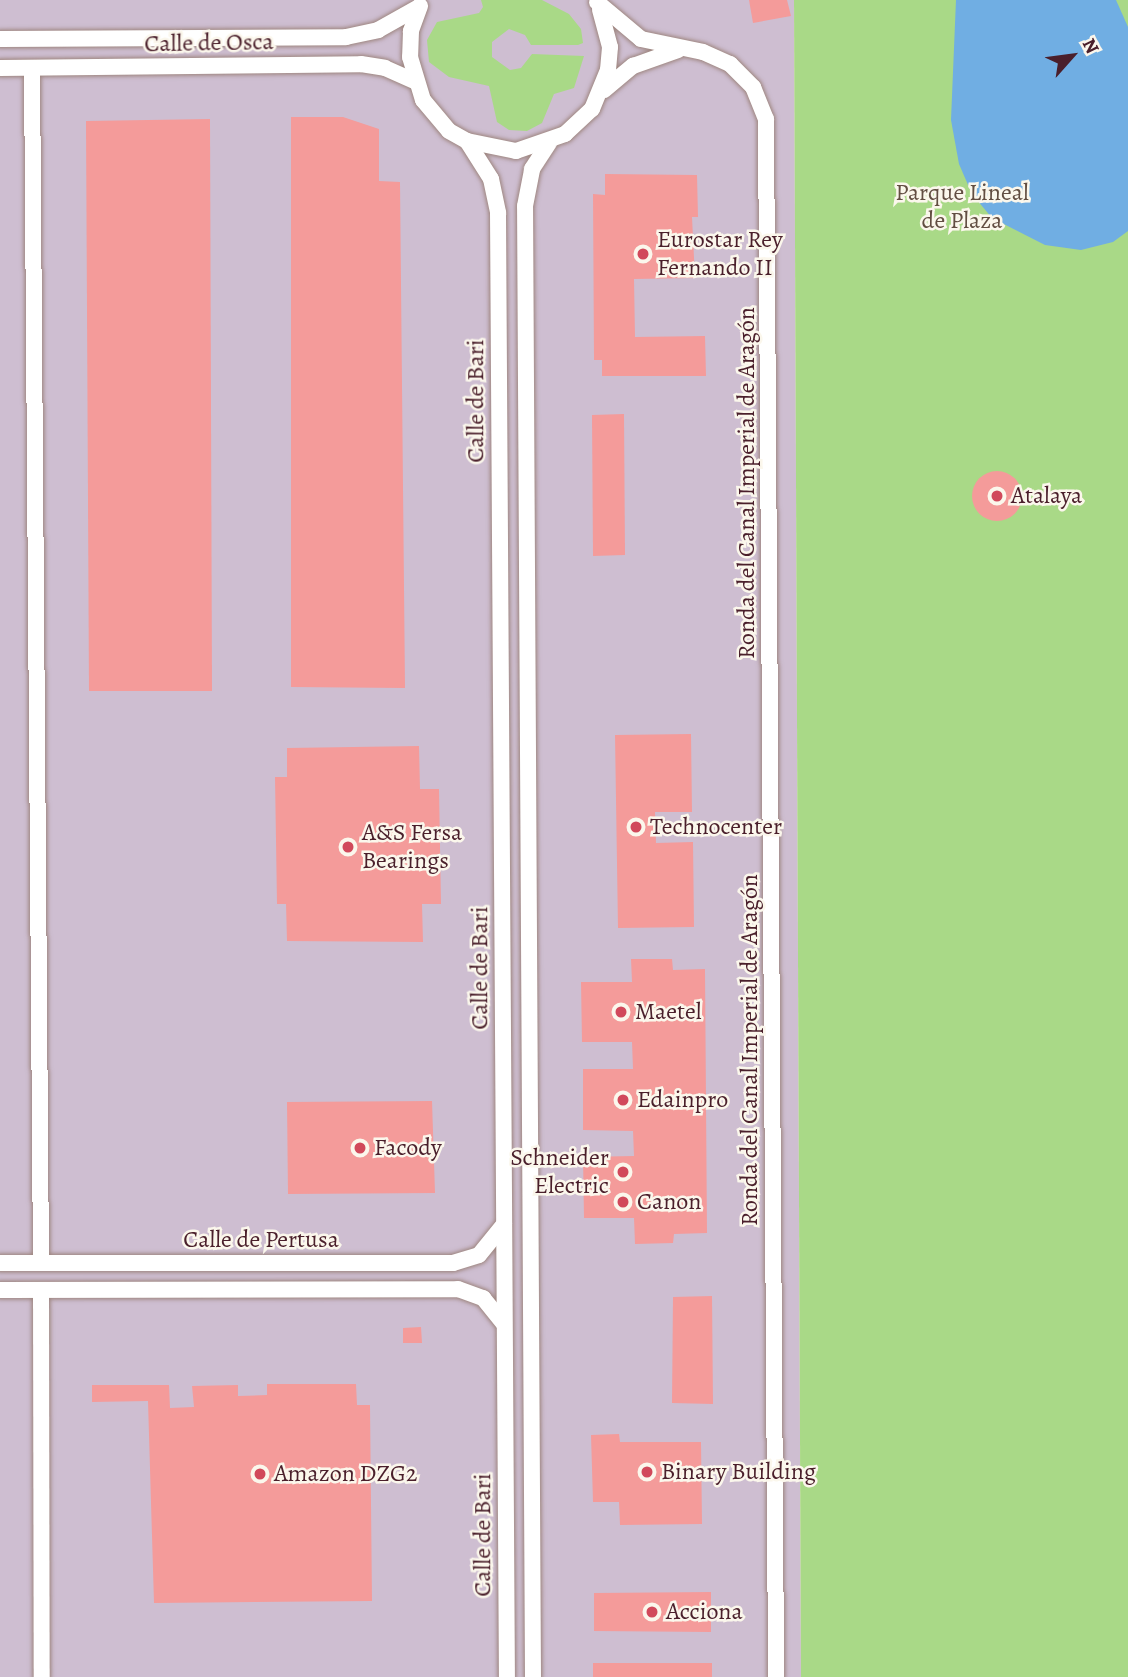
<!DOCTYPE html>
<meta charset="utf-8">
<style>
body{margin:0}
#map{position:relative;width:1128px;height:1677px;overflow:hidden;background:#f3ecd6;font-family:Alegreya,serif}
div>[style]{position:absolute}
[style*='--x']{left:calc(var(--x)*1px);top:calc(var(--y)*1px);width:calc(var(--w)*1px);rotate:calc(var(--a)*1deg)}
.industrial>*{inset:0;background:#cebed1}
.green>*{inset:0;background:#a9d987}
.water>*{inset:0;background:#70aee3}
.building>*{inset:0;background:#f49b9a}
.round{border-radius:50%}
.roads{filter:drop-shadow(0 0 2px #9e8680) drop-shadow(0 0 2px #9e8680)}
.street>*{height:16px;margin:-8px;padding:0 8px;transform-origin:8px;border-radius:8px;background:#fff}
.dots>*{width:19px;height:19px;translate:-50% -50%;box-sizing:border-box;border:4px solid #fbf7ec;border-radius:50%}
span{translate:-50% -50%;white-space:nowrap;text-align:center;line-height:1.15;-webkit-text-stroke:5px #fbf7ec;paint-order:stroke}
.street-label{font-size:24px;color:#4a1f2b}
.park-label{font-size:24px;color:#624e42}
.poi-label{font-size:24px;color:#4a1f2b}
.left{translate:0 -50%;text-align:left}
.right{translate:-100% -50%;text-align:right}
.north{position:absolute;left:1037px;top:21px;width:70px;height:70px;-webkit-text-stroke:5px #fbf7ec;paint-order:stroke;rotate:62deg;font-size:19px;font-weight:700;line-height:28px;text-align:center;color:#4a1f2b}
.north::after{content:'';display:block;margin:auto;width:24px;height:32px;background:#4a1f2b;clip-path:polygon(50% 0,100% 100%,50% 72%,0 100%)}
</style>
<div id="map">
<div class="industrial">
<i style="clip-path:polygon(0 0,794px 0,801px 1677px,0 1677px)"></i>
</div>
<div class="green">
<i style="clip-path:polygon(481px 0,542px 0,569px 14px,581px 29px,583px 43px,578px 45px,531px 45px,525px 35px,509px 29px,492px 42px,492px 57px,510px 70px,521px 68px,532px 54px,584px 56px,574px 88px,554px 94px,542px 123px,527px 131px,509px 130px,497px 122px,489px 86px,449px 77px,429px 62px,427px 40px,437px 22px,479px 13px,483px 7px)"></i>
<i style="clip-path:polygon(794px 0,1128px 0,1128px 1677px,801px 1677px)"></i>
</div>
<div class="water">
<i style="clip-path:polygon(956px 0,1116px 0,1128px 27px,1128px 231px,1113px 242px,1081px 250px,1045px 245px,992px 218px,972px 194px,959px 164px,951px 120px)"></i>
</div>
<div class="building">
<i style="clip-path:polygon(749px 0,787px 0,791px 16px,753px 23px)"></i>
<i style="clip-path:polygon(291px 117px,343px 117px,379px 129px,379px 181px,400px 182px,405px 688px,291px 687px)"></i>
<i style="clip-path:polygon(210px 119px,212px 691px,89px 691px,86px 121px)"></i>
<i style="clip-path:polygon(605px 174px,697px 175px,698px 217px,692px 217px,695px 278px,634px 279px,635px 337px,705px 336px,706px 376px,602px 376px,602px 360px,594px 360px,593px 194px,605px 195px)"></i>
<i style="clip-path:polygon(624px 414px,625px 555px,593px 556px,592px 415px)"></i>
<i class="round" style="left:972px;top:471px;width:50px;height:50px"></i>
<i style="clip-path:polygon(691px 734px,692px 812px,655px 812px,656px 843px,693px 842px,694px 927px,618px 928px,615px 735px)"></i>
<i style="clip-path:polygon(419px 746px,420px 789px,439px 789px,441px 904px,422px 904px,423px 942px,287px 941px,286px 904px,277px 904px,275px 777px,287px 777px,287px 748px)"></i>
<i style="clip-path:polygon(631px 959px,672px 959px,673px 970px,705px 969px,707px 1233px,674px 1234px,673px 1243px,635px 1244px,634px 1218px,584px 1218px,583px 1157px,634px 1156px,633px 1131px,583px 1130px,583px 1069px,633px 1069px,632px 1042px,582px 1042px,581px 982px,632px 982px)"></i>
<i style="clip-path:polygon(432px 1101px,435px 1193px,288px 1194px,287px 1102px)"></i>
<i style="clip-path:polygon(712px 1296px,713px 1404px,672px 1403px,673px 1297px)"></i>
<i style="clip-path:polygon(421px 1327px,422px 1343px,403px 1343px,403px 1328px)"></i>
<i style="clip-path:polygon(267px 1384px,356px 1384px,357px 1405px,370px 1405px,372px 1601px,154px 1603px,148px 1401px,92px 1402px,92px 1385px,169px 1385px,170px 1408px,194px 1407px,192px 1386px,238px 1385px,238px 1396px,267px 1395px)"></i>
<i style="clip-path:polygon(619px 1434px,620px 1442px,701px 1442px,702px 1524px,620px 1525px,619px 1502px,593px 1502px,591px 1435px)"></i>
<i style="clip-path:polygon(711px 1592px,711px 1632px,594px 1631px,594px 1593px)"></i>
<i style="clip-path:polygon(593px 1663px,712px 1663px,712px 1677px,593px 1677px)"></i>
</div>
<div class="roads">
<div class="street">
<i style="--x:597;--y:2;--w:57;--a:40.1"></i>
<i style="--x:641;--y:39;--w:63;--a:11.8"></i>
<i style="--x:703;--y:52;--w:30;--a:24"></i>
<i style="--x:730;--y:64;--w:33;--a:45"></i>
<i style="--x:753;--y:87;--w:35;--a:68"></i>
<i style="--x:766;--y:119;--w:1558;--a:89.63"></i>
<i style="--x:420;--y:6;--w:27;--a:110"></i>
<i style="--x:411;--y:31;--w:26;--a:92"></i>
<i style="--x:410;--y:57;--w:45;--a:73.2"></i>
<i style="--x:423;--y:100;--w:40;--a:50"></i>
<i style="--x:449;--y:131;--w:21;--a:29"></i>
<i style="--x:467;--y:141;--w:50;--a:11.5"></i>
<i style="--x:516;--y:151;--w:52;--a:-19.1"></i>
<i style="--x:565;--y:134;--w:37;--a:-43"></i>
<i style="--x:592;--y:109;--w:42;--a:-67.7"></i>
<i style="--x:608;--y:70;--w:23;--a:-85"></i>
<i style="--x:610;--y:47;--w:39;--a:-105"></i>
<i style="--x:0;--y:39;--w:346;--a:-0.3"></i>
<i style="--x:346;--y:37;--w:33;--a:-12"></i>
<i style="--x:378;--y:30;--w:47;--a:-29.3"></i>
<i style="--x:0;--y:68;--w:361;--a:-0.6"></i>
<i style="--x:361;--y:64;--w:24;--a:9"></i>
<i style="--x:385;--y:68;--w:32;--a:24"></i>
<i style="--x:32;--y:68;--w:1194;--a:89.57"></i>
<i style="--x:604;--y:90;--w:38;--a:-40"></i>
<i style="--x:633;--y:66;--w:48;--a:-19.6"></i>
<i style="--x:467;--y:141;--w:45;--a:57.7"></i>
<i style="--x:491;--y:179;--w:35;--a:78"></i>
<i style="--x:498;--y:213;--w:1464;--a:89.65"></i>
<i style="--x:0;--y:1263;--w:453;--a:0"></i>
<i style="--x:453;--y:1263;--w:27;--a:-17"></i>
<i style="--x:479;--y:1255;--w:40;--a:-51"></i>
<i style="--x:0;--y:1290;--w:458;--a:-0.1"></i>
<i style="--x:458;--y:1289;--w:27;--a:20"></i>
<i style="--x:483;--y:1298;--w:33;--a:51"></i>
<i style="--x:41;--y:1290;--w:387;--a:89.9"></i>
<i style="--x:533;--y:1677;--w:1471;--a:-90.31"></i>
<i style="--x:525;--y:206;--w:38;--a:-79"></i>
<i style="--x:532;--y:169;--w:31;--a:-57"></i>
</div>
</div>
<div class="dots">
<i style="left:643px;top:254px;background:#d1495b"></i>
<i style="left:997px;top:496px;background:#d1495b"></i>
<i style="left:636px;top:827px;background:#d1495b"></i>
<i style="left:348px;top:847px;background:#d1495b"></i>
<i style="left:621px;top:1012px;background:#d1495b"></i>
<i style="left:623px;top:1100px;background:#d1495b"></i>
<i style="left:360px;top:1148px;background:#d1495b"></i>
<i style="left:623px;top:1172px;background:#d1495b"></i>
<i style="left:623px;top:1202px;background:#d1495b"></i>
<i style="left:647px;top:1472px;background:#d1495b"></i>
<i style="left:260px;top:1474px;background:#d1495b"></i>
<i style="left:652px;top:1612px;background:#d1495b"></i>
</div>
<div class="street-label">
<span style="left:209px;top:43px;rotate:-1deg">Calle de Osca</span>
<span style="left:476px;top:401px;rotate:-90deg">Calle de Bari</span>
<span style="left:747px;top:483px;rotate:-90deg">Ronda del Canal Imperial de Aragón</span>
<span style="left:480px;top:968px;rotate:-90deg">Calle de Bari</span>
<span style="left:750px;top:1050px;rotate:-90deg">Ronda del Canal Imperial de Aragón</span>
<span style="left:261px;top:1240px">Calle de Pertusa</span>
<span style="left:483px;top:1535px;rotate:-90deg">Calle de Bari</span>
</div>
<div class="park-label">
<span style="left:962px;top:207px">Parque Lineal<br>de Plaza</span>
</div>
<div class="poi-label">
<span class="left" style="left:657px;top:254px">Eurostar Rey<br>Fernando II</span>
<span class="left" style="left:1011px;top:496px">Atalaya</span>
<span class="left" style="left:650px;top:827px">Technocenter</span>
<span class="left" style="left:362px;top:847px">A&amp;S Fersa<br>Bearings</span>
<span class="left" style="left:635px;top:1012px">Maetel</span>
<span class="left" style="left:637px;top:1100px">Edainpro</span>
<span class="left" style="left:374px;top:1148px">Facody</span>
<span class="right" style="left:609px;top:1172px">Schneider<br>Electric</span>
<span class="left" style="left:637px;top:1202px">Canon</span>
<span class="left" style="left:661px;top:1472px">Binary Building</span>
<span class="left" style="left:274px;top:1474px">Amazon DZG2</span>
<span class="left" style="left:666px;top:1612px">Acciona</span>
</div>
<div class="north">N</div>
</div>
